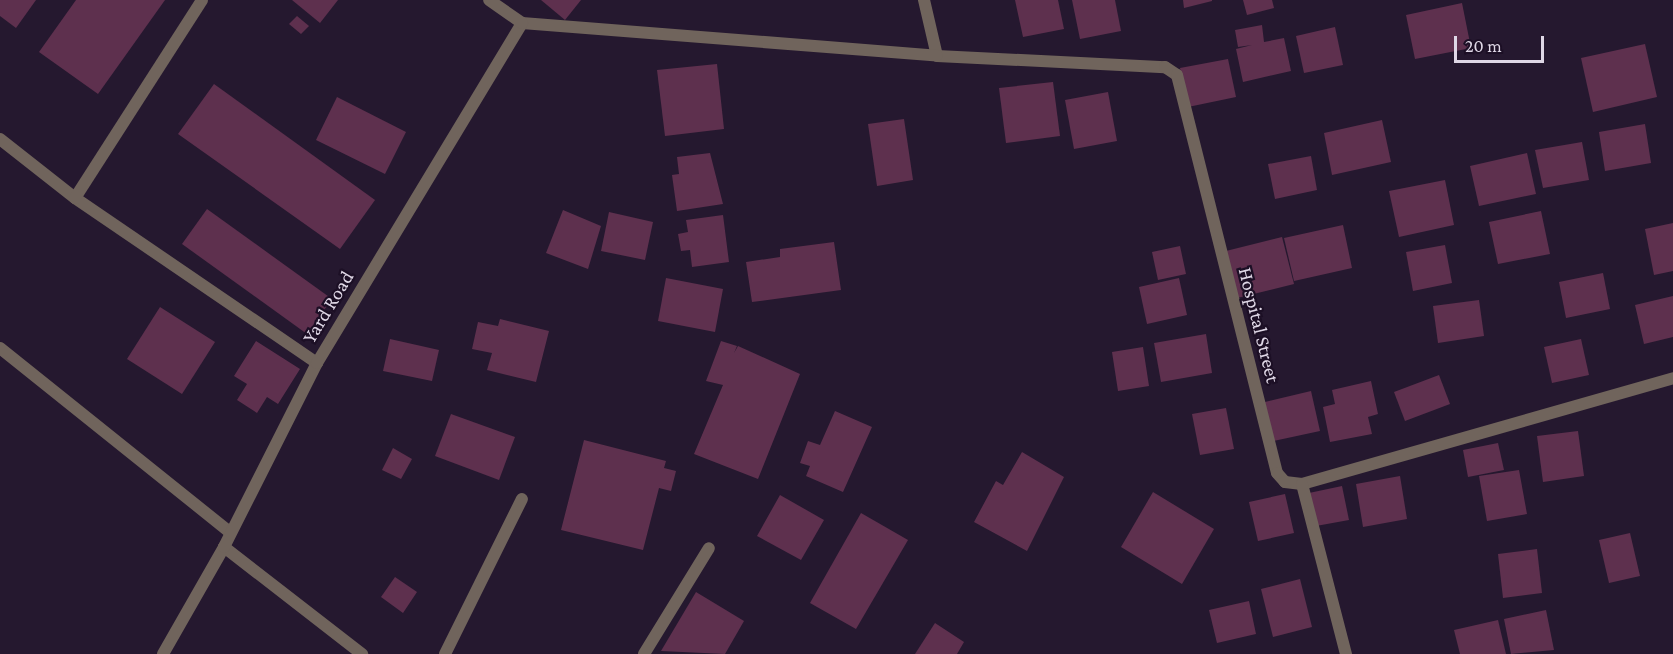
<!DOCTYPE html>
<style>
body{margin:0}
#map{position:relative;width:1673px;height:654px;overflow:hidden;background:#25182f;font-family:"Crimson Pro",serif}
div>[style]{position:absolute}
[style*='--x']{left:calc(var(--x)*1px);top:calc(var(--y)*1px);width:calc(var(--w)*1px);rotate:calc(var(--a)*1deg)}
.building>*{inset:0;background:#5e304e}
.street>*{height:12px;margin:-6px;padding:0 6px;transform-origin:6px;border-radius:6px;background:#70645c}
span{translate:-50% -50%;white-space:nowrap;text-align:center;line-height:1.15;-webkit-text-stroke:4.5px #1c0f25;paint-order:stroke}
.street-label{font-size:20px;color:#dfd7e6}
.scale{position:absolute;left:1454px;top:36px;width:90px;height:27px;box-sizing:border-box;border:3px solid #dfd7e6;border-top:0;padding-left:8px;font-size:18px;line-height:21px;white-space:nowrap;color:#dfd7e6;-webkit-text-stroke:4px #1c0f25;paint-order:stroke}
</style>
<div id="map">
<div class="building">
<i style="clip-path:polygon(0 0,36px 0,16px 28px,0 16px)"></i>
<i style="clip-path:polygon(76px 0,165px 0,98px 94px,39px 52px)"></i>
<i style="clip-path:polygon(292px 0,338px 0,320px 23px)"></i>
<i style="clip-path:polygon(541px 0,581px 0,565px 20px)"></i>
<i style="clip-path:polygon(1015px 0,1058px 0,1064px 29px,1023px 37px)"></i>
<i style="clip-path:polygon(1072px 0,1115px 0,1121px 31px,1080px 39px)"></i>
<i style="clip-path:polygon(1183px 0,1212px 0,1212px 1px,1184px 8px)"></i>
<i style="clip-path:polygon(1243px 0,1272px 0,1274px 8px,1247px 15px)"></i>
<i style="clip-path:polygon(1462px 3px,1471px 48px,1415px 59px,1406px 15px)"></i>
<i style="clip-path:polygon(297px 16px,309px 26px,301px 34px,289px 24px)"></i>
<i style="clip-path:polygon(1262px 25px,1264px 42px,1284px 38px,1291px 71px,1243px 82px,1236px 49px,1252px 45px,1238px 47px,1235px 30px)"></i>
<i style="clip-path:polygon(1335px 27px,1343px 65px,1304px 73px,1296px 36px)"></i>
<i style="clip-path:polygon(1645px 44px,1657px 97px,1593px 112px,1581px 58px)"></i>
<i style="clip-path:polygon(1228px 59px,1236px 97px,1188px 107px,1180px 68px)"></i>
<i style="clip-path:polygon(717px 64px,724px 129px,665px 136px,657px 70px)"></i>
<i style="clip-path:polygon(1053px 82px,1060px 136px,1006px 143px,999px 88px)"></i>
<i style="clip-path:polygon(214px 84px,375px 200px,340px 249px,178px 134px)"></i>
<i style="clip-path:polygon(1108px 92px,1117px 141px,1074px 149px,1065px 100px)"></i>
<i style="clip-path:polygon(337px 97px,406px 132px,385px 174px,316px 140px)"></i>
<i style="clip-path:polygon(904px 119px,913px 180px,877px 186px,868px 124px)"></i>
<i style="clip-path:polygon(1382px 120px,1391px 162px,1332px 175px,1324px 133px)"></i>
<i style="clip-path:polygon(1645px 124px,1651px 163px,1605px 171px,1599px 132px)"></i>
<i style="clip-path:polygon(1582px 142px,1589px 180px,1543px 188px,1535px 150px)"></i>
<i style="clip-path:polygon(710px 153px,723px 204px,677px 211px,672px 175px,679px 174px,677px 157px)"></i>
<i style="clip-path:polygon(1527px 153px,1536px 194px,1479px 206px,1470px 166px)"></i>
<i style="clip-path:polygon(1311px 156px,1317px 190px,1275px 199px,1268px 164px)"></i>
<i style="clip-path:polygon(1445px 180px,1454px 225px,1399px 237px,1389px 191px)"></i>
<i style="clip-path:polygon(207px 209px,332px 299px,307px 334px,182px 244px)"></i>
<i style="clip-path:polygon(563px 210px,601px 226px,588px 269px,546px 253px)"></i>
<i style="clip-path:polygon(1541px 211px,1550px 254px,1498px 264px,1489px 222px)"></i>
<i style="clip-path:polygon(609px 212px,653px 222px,645px 260px,601px 251px)"></i>
<i style="clip-path:polygon(723px 215px,729px 262px,692px 267px,690px 250px,681px 251px,678px 234px,688px 232px,686px 220px)"></i>
<i style="clip-path:polygon(1673px 223px,1673px 271px,1654px 275px,1645px 229px)"></i>
<i style="clip-path:polygon(1343px 225px,1352px 268px,1294px 281px,1284px 238px)"></i>
<i style="clip-path:polygon(1282px 237px,1294px 284px,1233px 299px,1222px 252px)"></i>
<i style="clip-path:polygon(834px 242px,841px 290px,752px 302px,746px 262px,780px 257px,780px 249px)"></i>
<i style="clip-path:polygon(1445px 245px,1452px 283px,1413px 291px,1406px 252px)"></i>
<i style="clip-path:polygon(1180px 246px,1186px 274px,1158px 280px,1152px 252px)"></i>
<i style="clip-path:polygon(1603px 273px,1610px 309px,1566px 318px,1559px 282px)"></i>
<i style="clip-path:polygon(666px 278px,723px 289px,715px 332px,658px 321px)"></i>
<i style="clip-path:polygon(1179px 278px,1187px 315px,1147px 324px,1139px 287px)"></i>
<i style="clip-path:polygon(1673px 296px,1673px 337px,1644px 344px,1635px 305px)"></i>
<i style="clip-path:polygon(1479px 300px,1484px 336px,1438px 343px,1433px 306px)"></i>
<i style="clip-path:polygon(160px 307px,215px 342px,182px 394px,127px 359px)"></i>
<i style="clip-path:polygon(500px 319px,549px 331px,536px 382px,487px 370px,492px 353px,472px 349px,478px 322px,498px 326px)"></i>
<i style="clip-path:polygon(1206px 334px,1212px 373px,1161px 382px,1154px 343px)"></i>
<i style="clip-path:polygon(390px 339px,439px 350px,432px 381px,383px 371px)"></i>
<i style="clip-path:polygon(1581px 339px,1589px 375px,1552px 383px,1544px 347px)"></i>
<i style="clip-path:polygon(256px 341px,300px 369px,278px 404px,267px 397px,257px 413px,237px 400px,247px 384px,234px 376px)"></i>
<i style="clip-path:polygon(721px 341px,737px 346px,734px 353px,738px 346px,800px 374px,758px 479px,694px 454px,723px 385px,706px 381px)"></i>
<i style="clip-path:polygon(1143px 347px,1149px 386px,1118px 391px,1112px 352px)"></i>
<i style="clip-path:polygon(1439px 375px,1450px 404px,1405px 421px,1394px 392px)"></i>
<i style="clip-path:polygon(1371px 381px,1378px 414px,1368px 417px,1372px 434px,1330px 442px,1323px 407px,1335px 404px,1332px 390px)"></i>
<i style="clip-path:polygon(1311px 391px,1320px 431px,1269px 442px,1261px 403px)"></i>
<i style="clip-path:polygon(1226px 408px,1234px 449px,1200px 455px,1192px 414px)"></i>
<i style="clip-path:polygon(835px 411px,872px 427px,843px 492px,806px 476px,810px 466px,800px 463px,808px 441px,820px 445px)"></i>
<i style="clip-path:polygon(451px 414px,515px 437px,499px 480px,435px 456px)"></i>
<i style="clip-path:polygon(1578px 431px,1584px 476px,1543px 482px,1537px 436px)"></i>
<i style="clip-path:polygon(584px 440px,666px 461px,664px 468px,676px 471px,671px 491px,659px 488px,643px 550px,561px 530px)"></i>
<i style="clip-path:polygon(1498px 443px,1504px 470px,1468px 477px,1463px 450px)"></i>
<i style="clip-path:polygon(393px 448px,412px 459px,401px 479px,382px 470px)"></i>
<i style="clip-path:polygon(1022px 452px,1064px 477px,1027px 551px,974px 522px,996px 481px,1003px 485px)"></i>
<i style="clip-path:polygon(1519px 470px,1527px 514px,1487px 521px,1479px 476px)"></i>
<i style="clip-path:polygon(1400px 476px,1407px 519px,1363px 527px,1356px 484px)"></i>
<i style="clip-path:polygon(1342px 486px,1349px 520px,1316px 526px,1309px 493px)"></i>
<i style="clip-path:polygon(1153px 492px,1214px 529px,1182px 584px,1121px 547px)"></i>
<i style="clip-path:polygon(1285px 494px,1294px 533px,1258px 541px,1249px 502px)"></i>
<i style="clip-path:polygon(780px 495px,824px 520px,801px 560px,757px 536px)"></i>
<i style="clip-path:polygon(861px 513px,908px 540px,856px 629px,810px 603px)"></i>
<i style="clip-path:polygon(1630px 533px,1640px 576px,1609px 583px,1599px 540px)"></i>
<i style="clip-path:polygon(1537px 549px,1542px 593px,1503px 598px,1498px 554px)"></i>
<i style="clip-path:polygon(395px 577px,417px 592px,403px 613px,381px 597px)"></i>
<i style="clip-path:polygon(1300px 579px,1312px 627px,1273px 637px,1261px 589px)"></i>
<i style="clip-path:polygon(696px 592px,744px 621px,725px 654px,661px 651px)"></i>
<i style="clip-path:polygon(1249px 601px,1256px 634px,1217px 643px,1209px 610px)"></i>
<i style="clip-path:polygon(1546px 610px,1554px 650px,1511px 654px,1504px 619px)"></i>
<i style="clip-path:polygon(1498px 620px,1506px 654px,1460px 654px,1454px 630px)"></i>
<i style="clip-path:polygon(935px 623px,964px 642px,957px 654px,915px 654px)"></i>
</div>
<div class="street">
<i style="--x:924;--y:0;--w:57;--a:76.9"></i>
<i style="--x:937;--y:56;--w:228;--a:2.8"></i>
<i style="--x:1165;--y:67;--w:14;--a:34"></i>
<i style="--x:1177;--y:75;--w:410;--a:75.9"></i>
<i style="--x:1277;--y:473;--w:12;--a:48"></i>
<i style="--x:1285;--y:482;--w:17;--a:7"></i>
<i style="--x:1302;--y:484;--w:386;--a:-15.9"></i>
<i style="--x:522;--y:23;--w:416;--a:4.5"></i>
<i style="--x:0;--y:139;--w:95;--a:38.2"></i>
<i style="--x:75;--y:198;--w:293;--a:34.3"></i>
<i style="--x:75;--y:198;--w:235;--a:-57.3"></i>
<i style="--x:0;--y:348;--w:295;--a:38.7"></i>
<i style="--x:1302;--y:484;--w:176;--a:75.5"></i>
<i style="--x:224;--y:547;--w:175;--a:37.8"></i>
<i style="--x:163;--y:654;--w:123;--a:-60.3"></i>
<i style="--x:224;--y:547;--w:206;--a:-63.2"></i>
<i style="--x:317;--y:363;--w:397;--a:-58.9"></i>
<i style="--x:522;--y:23;--w:40;--a:-145.1"></i>
<i style="--x:445;--y:654;--w:173;--a:-63.6"></i>
<i style="--x:644;--y:654;--w:124;--a:-58.5"></i>
</div>
<div class="street-label">
<span style="left:328px;top:307px;rotate:-59deg">Yard Road</span>
<span style="left:1259px;top:325px;rotate:76deg">Hospital Street</span>
</div>
<div class="scale">20 m</div>
</div>
